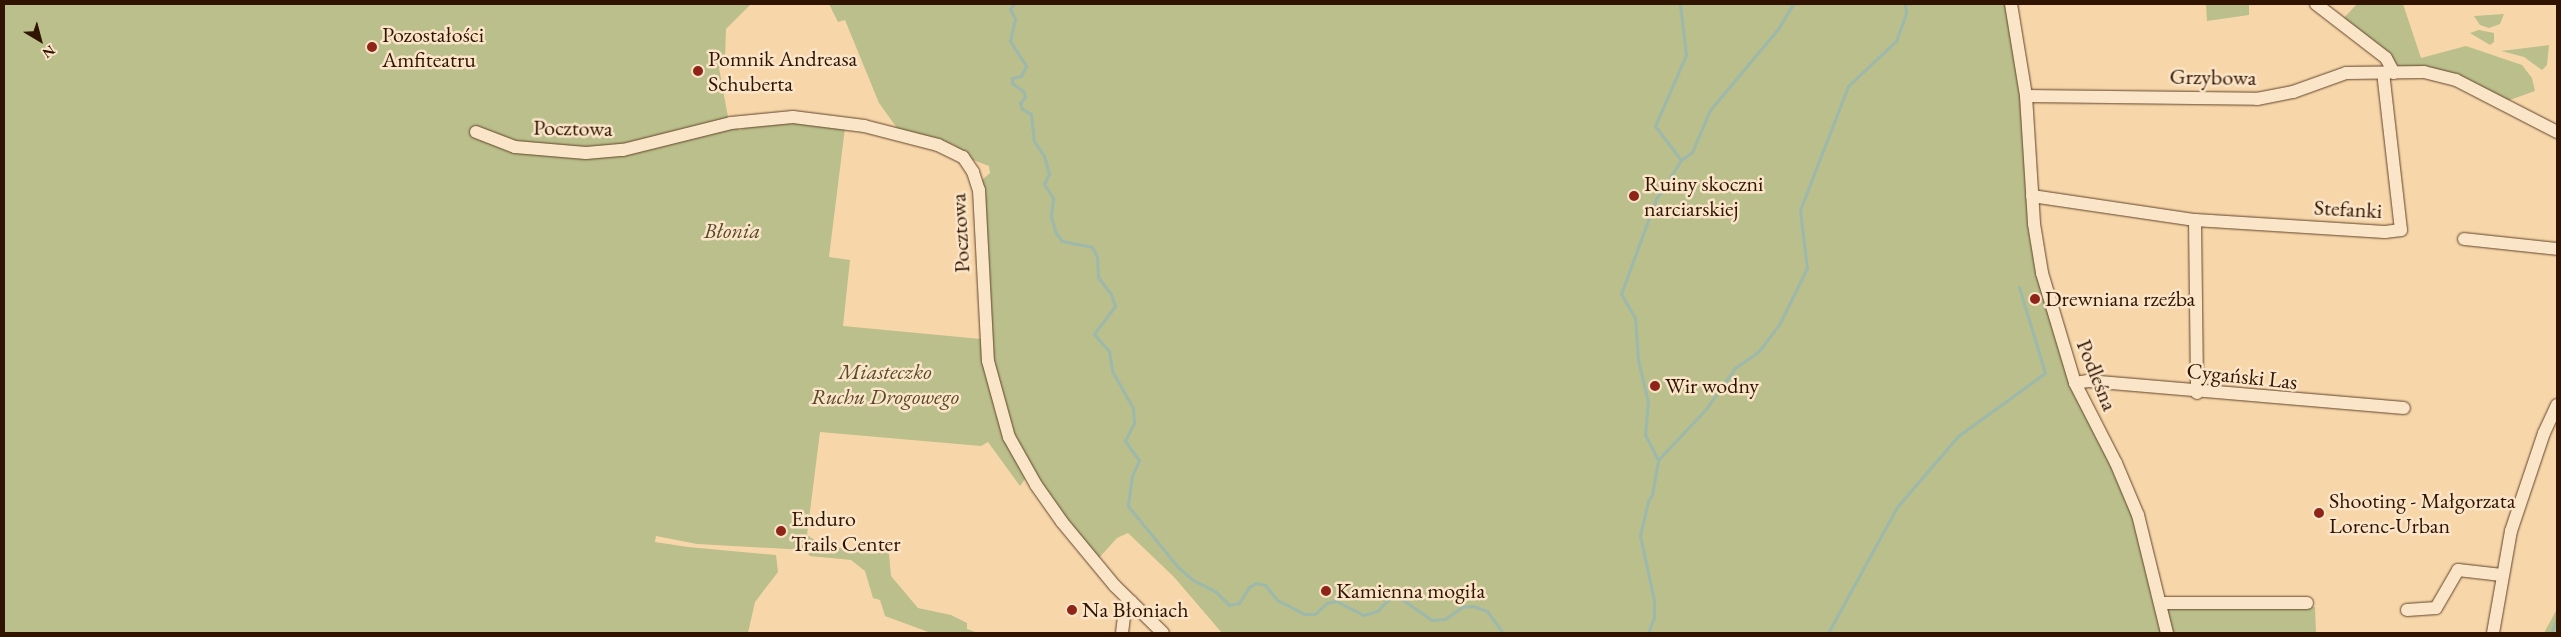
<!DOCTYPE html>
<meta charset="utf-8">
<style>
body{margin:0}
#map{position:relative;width:2561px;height:637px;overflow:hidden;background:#f7d7aa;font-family:"EB Garamond",serif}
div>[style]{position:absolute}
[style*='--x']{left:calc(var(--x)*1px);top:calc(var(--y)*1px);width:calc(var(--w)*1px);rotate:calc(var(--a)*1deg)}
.green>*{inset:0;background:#babf8b}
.stream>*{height:3px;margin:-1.5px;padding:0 1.5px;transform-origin:1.5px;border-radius:1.5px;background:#9db9ac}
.roads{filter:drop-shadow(0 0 1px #62442a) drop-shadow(0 0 1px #62442a)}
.minor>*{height:12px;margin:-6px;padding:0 6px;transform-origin:6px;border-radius:6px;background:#fae5c8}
.dots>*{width:14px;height:14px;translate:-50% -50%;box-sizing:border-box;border:2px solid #fae5c8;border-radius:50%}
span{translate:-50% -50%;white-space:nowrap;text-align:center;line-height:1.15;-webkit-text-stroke:5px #fae5c8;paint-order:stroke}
.poi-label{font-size:22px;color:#301300}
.left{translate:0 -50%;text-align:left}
.street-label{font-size:22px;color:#301300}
.park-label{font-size:22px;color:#59472a;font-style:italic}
.frame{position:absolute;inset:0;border:5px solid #301300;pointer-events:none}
.north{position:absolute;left:15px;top:15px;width:50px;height:50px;-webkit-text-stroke:4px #fae5c8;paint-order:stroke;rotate:143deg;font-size:14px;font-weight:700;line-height:20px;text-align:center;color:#301300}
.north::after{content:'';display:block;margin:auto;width:18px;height:22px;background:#301300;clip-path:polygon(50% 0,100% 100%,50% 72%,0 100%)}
</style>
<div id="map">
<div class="green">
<i style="clip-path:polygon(4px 4px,751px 4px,726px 29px,725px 59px,719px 68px,728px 117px,725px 120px,740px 130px,747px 126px,786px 122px,845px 128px,829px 257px,850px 260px,843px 326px,981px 339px,995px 412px,1025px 479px,1020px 486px,988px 442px,981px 446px,820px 432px,807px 535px,823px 545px,861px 551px,883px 549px,889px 554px,891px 576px,918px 608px,951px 615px,967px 623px,967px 629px,978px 633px,931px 633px,885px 616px,880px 600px,873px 598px,865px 571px,851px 560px,810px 556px,805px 550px,697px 544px,656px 536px,655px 542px,688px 547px,776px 555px,778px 572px,755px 602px,748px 633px,4px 633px)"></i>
<i style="clip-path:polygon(829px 4px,2009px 4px,2024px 98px,2033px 249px,2102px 444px,2134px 515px,2164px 633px,1222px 633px,1174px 577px,1128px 533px,1117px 538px,1098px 559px,1039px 482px,1013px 435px,992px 361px,982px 180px,990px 173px,989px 166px,973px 160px,954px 145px,897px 128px,879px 103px,845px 20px,838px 22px)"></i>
<i style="clip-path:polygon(2206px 4px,2249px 4px,2249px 15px,2207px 21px)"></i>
<i style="clip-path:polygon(2357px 4px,2403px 4px,2421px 58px,2466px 46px,2522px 65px,2532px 78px,2535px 91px,2504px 102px,2400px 67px,2342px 20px)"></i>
<i style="clip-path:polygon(2504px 14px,2500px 24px,2489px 28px,2480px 25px,2474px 16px)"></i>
<i style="clip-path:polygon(2479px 30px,2494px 33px,2494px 42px,2490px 45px,2470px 33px)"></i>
<i style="clip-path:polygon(2549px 45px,2547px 65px,2542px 70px,2524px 57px,2501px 51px)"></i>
<i style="clip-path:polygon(2166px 606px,2315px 607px,2316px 633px,2170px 633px)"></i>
<i style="clip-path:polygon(2557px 609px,2557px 633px,2544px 633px)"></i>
</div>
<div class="stream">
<i style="--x:1014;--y:4;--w:6;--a:129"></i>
<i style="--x:1010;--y:9;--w:11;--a:63"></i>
<i style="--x:1015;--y:19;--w:23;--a:103"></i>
<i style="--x:1010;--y:41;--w:30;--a:57"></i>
<i style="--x:1026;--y:66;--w:11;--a:117"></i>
<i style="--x:1021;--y:76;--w:9;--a:167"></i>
<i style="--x:1012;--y:78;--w:5;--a:90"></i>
<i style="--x:1012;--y:83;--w:15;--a:37"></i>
<i style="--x:1024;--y:92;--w:5;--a:79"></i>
<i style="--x:1025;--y:97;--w:8;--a:130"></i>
<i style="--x:1020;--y:103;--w:6;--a:72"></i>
<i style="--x:1022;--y:109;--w:10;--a:29"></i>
<i style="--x:1031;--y:114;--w:27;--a:84"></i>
<i style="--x:1034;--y:141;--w:18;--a:56"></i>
<i style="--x:1044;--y:156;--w:19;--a:74"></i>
<i style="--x:1049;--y:174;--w:11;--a:117"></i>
<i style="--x:1044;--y:184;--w:17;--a:57"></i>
<i style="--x:1053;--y:198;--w:19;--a:96"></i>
<i style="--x:1051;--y:217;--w:17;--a:73"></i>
<i style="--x:1056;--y:233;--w:10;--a:53"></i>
<i style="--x:1062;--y:241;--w:31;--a:11"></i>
<i style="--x:1092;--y:247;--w:11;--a:63"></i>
<i style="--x:1097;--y:257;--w:20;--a:87"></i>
<i style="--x:1098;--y:277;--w:21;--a:53"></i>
<i style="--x:1111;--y:294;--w:13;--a:72"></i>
<i style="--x:1115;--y:306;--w:35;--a:127"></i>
<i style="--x:1094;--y:334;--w:23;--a:49"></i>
<i style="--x:1109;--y:351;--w:20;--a:81"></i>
<i style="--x:1112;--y:371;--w:43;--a:60.4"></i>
<i style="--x:1133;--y:408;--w:15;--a:86"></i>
<i style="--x:1134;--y:423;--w:20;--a:117"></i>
<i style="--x:1125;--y:441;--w:24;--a:54"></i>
<i style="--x:1139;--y:460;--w:17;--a:114"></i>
<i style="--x:1132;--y:476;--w:30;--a:98"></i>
<i style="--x:1128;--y:506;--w:79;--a:50.7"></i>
<i style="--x:1178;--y:567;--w:20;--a:41"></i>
<i style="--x:1193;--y:580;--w:25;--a:27"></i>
<i style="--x:1215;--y:591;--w:20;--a:45"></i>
<i style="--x:1229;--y:605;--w:10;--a:-11"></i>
<i style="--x:1239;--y:603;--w:19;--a:-58"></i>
<i style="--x:1249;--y:587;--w:8;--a:-30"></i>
<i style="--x:1256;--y:583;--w:9;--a:13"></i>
<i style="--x:1265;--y:585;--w:19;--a:51"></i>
<i style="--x:1277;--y:600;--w:30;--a:27"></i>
<i style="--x:1304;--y:614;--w:11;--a:0"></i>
<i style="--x:1315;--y:614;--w:16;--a:-43"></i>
<i style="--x:1327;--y:603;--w:9;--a:-13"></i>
<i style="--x:1336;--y:601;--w:31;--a:27"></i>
<i style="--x:1364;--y:615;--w:14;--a:-17"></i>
<i style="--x:1377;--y:611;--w:18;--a:-45"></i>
<i style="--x:1390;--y:598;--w:10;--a:0"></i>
<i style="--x:1400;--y:598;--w:38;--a:35"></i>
<i style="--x:1431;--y:620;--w:14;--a:-4"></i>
<i style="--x:1445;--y:619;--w:21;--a:-35"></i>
<i style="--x:1462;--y:607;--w:11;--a:-5"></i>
<i style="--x:1473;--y:606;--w:15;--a:20"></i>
<i style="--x:1487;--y:611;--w:27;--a:54"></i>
<i style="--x:1680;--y:4;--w:51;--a:83.3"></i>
<i style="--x:1686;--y:55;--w:77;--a:113.6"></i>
<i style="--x:1655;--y:126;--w:43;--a:52.6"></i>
<i style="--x:1658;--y:460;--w:28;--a:-117"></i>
<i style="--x:1645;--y:435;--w:33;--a:-85"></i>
<i style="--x:1648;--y:402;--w:43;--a:-103.4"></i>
<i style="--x:1638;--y:360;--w:42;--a:-94.1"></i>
<i style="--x:1635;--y:318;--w:28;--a:-120"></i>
<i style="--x:1621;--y:294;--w:101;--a:-69.8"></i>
<i style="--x:1656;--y:199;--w:46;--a:-57.3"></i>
<i style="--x:1681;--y:160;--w:14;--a:-36"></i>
<i style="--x:1692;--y:152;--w:46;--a:-66.8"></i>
<i style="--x:1710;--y:110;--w:106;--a:-50"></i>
<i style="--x:1778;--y:29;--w:29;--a:-59"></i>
<i style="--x:1648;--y:633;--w:17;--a:-69"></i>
<i style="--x:1654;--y:617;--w:17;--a:-90"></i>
<i style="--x:1654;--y:600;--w:66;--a:-102.3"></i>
<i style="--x:1640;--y:536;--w:36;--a:-77"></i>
<i style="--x:1648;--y:501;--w:7;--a:-56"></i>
<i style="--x:1652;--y:495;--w:36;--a:-80"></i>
<i style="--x:1658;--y:460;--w:70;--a:-46.7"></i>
<i style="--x:1706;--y:409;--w:50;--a:-54.7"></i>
<i style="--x:1735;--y:368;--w:29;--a:-35"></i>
<i style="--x:1759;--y:351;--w:35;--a:-53"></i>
<i style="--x:1780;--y:323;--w:61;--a:-63.9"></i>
<i style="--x:1807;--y:268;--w:58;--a:-96.9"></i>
<i style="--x:1800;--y:210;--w:133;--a:-68.8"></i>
<i style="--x:1848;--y:86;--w:66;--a:-43.2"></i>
<i style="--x:1896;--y:41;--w:30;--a:-70"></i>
<i style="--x:1906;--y:13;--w:9;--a:-96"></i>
<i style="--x:1828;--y:633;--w:144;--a:-61.3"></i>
<i style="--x:1897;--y:507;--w:94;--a:-49.3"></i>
<i style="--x:1958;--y:436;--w:107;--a:-35.9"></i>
<i style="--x:2045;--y:373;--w:90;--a:-106.8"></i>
<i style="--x:2551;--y:633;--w:15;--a:-67"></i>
</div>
<div class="roads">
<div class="minor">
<i style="--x:2011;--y:4;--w:93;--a:80.7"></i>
<i style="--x:2026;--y:96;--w:128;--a:86.4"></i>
<i style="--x:2034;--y:224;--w:50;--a:80.7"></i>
<i style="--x:2042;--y:273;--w:115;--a:73.3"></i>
<i style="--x:2075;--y:383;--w:90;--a:62.9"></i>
<i style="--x:2116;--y:463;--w:56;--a:67.1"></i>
<i style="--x:2138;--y:515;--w:122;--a:76.2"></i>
<i style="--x:2316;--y:4;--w:88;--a:37.6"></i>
<i style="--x:2386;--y:58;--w:17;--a:62"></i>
<i style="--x:2026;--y:96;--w:231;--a:0.7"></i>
<i style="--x:2257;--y:99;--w:37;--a:-11"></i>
<i style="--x:2293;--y:92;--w:56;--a:-19.7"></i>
<i style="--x:2346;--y:73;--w:78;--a:-0.7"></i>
<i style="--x:2424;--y:72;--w:33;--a:14"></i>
<i style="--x:2456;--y:80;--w:114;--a:27.2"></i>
<i style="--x:476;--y:132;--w:42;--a:21"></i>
<i style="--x:515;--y:147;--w:71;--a:4.8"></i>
<i style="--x:586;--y:153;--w:37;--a:-5"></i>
<i style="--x:623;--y:150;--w:111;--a:-14"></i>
<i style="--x:731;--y:123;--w:62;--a:-5.5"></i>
<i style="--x:793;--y:117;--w:72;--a:7.2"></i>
<i style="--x:864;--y:126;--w:76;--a:14.4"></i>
<i style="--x:938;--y:145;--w:28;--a:26"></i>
<i style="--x:963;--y:157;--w:18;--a:56"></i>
<i style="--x:973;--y:172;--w:19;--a:72"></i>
<i style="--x:979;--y:190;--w:171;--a:87"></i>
<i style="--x:988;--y:361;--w:79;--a:74.6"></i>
<i style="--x:1009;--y:437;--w:55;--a:60.6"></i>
<i style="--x:1036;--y:485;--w:45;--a:54.9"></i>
<i style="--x:1062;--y:522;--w:83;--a:50.4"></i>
<i style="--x:1115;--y:586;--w:67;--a:44.4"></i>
<i style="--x:2032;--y:196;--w:165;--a:8.4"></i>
<i style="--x:2195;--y:220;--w:190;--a:3.6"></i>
<i style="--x:2385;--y:232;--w:16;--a:-7"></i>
<i style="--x:2401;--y:230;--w:158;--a:-96.5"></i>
<i style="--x:2195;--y:220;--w:173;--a:89.3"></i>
<i style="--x:2464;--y:239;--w:94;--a:6.1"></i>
<i style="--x:2075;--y:383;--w:13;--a:-9"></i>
<i style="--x:2088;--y:381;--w:317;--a:4.9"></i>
<i style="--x:2160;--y:603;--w:147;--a:0"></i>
<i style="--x:2407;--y:610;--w:29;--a:-4"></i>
<i style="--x:2436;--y:608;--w:44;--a:-59.9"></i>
<i style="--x:2458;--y:570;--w:44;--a:6.5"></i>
<i style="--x:1122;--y:633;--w:16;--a:-83"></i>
<i style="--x:1124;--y:617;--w:17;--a:-65"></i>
<i style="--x:2493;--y:633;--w:104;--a:-80"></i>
<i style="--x:2511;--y:531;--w:103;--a:-71.4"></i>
<i style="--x:2544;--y:433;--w:31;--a:-65"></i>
</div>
</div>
<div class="dots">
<i style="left:372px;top:47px;background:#8f2418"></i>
<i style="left:698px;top:71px;background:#8f2418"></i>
<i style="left:1634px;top:196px;background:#8f2418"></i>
<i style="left:2035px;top:299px;background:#8f2418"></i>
<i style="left:1655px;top:386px;background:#8f2418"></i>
<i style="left:2319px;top:513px;background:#8f2418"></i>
<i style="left:781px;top:531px;background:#8f2418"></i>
<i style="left:1326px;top:591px;background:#8f2418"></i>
<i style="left:1072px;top:610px;background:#8f2418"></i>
</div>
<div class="poi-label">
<span class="left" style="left:382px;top:47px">Pozostałości<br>Amfiteatru</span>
<span class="left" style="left:708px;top:71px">Pomnik Andreasa<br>Schuberta</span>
<span class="left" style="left:1644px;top:196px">Ruiny skoczni<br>narciarskiej</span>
<span class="left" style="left:2045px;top:299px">Drewniana rzeźba</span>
<span class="left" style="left:1665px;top:386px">Wir wodny</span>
<span class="left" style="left:2329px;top:513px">Shooting - Małgorzata<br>Lorenc-Urban</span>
<span class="left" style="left:791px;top:531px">Enduro<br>Trails Center</span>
<span class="left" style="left:1336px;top:591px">Kamienna mogiła</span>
<span class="left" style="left:1082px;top:610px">Na Błoniach</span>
</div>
<div class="street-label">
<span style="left:2213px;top:77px;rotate:1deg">Grzybowa</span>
<span style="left:573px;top:128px;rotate:1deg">Pocztowa</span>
<span style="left:2348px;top:209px;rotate:3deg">Stefanki</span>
<span style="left:960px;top:233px;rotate:-93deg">Pocztowa</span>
<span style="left:2097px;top:375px;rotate:68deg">Podleśna</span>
<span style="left:2242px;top:376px;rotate:6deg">Cygański Las</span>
</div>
<div class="park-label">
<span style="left:732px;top:231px">Błonia</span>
<span style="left:885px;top:384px">Miasteczko<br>Ruchu Drogowego</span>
</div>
<div class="frame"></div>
<div class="north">N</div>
</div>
